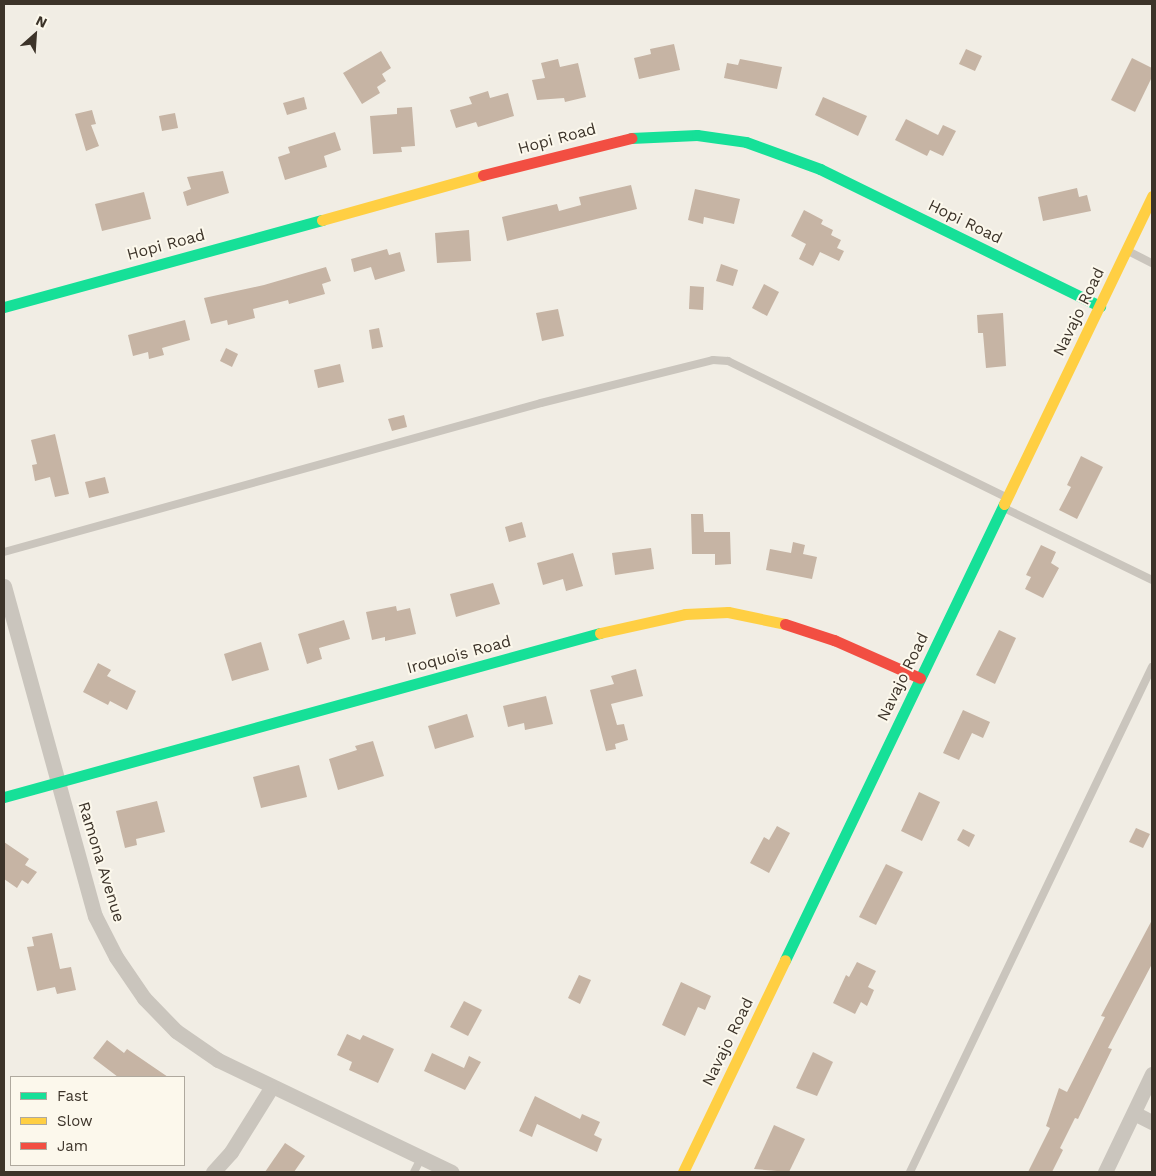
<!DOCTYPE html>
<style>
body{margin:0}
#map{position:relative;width:1156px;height:1176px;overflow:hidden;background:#f1ede4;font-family:"Work Sans",sans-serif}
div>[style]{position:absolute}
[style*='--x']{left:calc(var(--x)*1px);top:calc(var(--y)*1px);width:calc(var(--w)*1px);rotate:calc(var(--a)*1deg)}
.building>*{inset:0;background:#c6b4a4}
.lane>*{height:8px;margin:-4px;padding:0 4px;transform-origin:4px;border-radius:4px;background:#cac5bd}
.street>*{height:15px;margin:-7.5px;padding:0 7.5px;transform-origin:7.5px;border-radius:7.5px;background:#cac5bd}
.fast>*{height:11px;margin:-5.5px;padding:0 5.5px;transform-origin:5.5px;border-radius:5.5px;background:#16e098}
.slow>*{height:11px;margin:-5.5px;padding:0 5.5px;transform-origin:5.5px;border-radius:5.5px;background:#ffcf43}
.jam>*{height:11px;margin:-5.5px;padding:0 5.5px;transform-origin:5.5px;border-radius:5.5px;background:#f24e42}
span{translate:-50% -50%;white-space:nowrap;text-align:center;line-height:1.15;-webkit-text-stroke:4px #fcf8ec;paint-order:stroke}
.street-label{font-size:16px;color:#3c3329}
.frame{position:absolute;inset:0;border:5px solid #3c3329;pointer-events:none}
.legend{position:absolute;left:10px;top:1076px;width:175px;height:90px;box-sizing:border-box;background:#fcf8ec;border:1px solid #afa99e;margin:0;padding:6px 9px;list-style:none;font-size:15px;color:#3c3329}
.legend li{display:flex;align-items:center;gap:10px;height:25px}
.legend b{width:25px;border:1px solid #afa99e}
.north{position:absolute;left:10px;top:10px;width:50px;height:50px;-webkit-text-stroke:4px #fcf8ec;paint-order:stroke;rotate:26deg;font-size:14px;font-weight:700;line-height:20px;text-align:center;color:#3c3329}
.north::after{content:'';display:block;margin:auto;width:18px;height:22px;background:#3c3329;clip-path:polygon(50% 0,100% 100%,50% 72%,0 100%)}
</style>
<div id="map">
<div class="building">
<i style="clip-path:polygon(674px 44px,680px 70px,639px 79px,634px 58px,651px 54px,650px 49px)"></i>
<i style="clip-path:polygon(966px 49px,982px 56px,975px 71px,959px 64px)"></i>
<i style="clip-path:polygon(381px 51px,391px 68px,382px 74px,386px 81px,377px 87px,380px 93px,362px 104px,343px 73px)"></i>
<i style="clip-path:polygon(1132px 58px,1152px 68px,1152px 77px,1135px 112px,1111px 100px)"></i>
<i style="clip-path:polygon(558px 59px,560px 67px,578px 63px,586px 97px,565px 102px,564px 98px,537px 100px,532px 80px,545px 78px,541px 63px)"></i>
<i style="clip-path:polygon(740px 59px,782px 67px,777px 89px,724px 78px,727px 63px,738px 65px)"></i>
<i style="clip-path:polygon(488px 91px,490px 98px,508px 93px,514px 116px,478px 127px,476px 122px,456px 128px,450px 110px,472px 104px,469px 97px)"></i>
<i style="clip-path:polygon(304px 97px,307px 109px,287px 115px,283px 103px)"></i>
<i style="clip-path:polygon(823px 97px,867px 116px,858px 136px,815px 115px)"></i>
<i style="clip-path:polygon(412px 107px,415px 146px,401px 147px,402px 152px,373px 154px,370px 116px,397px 114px,397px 108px)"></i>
<i style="clip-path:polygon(92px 110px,96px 124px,91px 125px,99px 146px,86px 151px,75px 114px)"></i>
<i style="clip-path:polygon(175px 113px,178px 128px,162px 131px,159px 116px)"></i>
<i style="clip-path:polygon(906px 119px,938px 135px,943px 125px,956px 131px,943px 156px,930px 150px,927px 156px,895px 140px)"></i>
<i style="clip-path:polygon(335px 132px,341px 150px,324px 156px,327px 167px,285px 180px,278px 157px,290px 153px,288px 147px)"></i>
<i style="clip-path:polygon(223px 171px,229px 193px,187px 206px,183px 192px,191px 189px,187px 177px)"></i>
<i style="clip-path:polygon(631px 185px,637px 209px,507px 241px,502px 217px,557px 204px,559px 211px,581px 205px,579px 197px)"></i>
<i style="clip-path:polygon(1077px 188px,1079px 197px,1087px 195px,1091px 211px,1043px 221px,1038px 197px)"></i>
<i style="clip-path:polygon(695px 189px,740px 199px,734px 224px,704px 217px,703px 224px,688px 220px)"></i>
<i style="clip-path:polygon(144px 192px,151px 219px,102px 231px,95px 204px)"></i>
<i style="clip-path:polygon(804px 210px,823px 220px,821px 224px,833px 230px,831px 235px,841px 240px,837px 248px,844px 251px,839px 261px,820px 252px,813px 266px,799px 259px,806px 244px,791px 236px)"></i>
<i style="clip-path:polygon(469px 230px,471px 261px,437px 263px,435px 233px)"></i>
<i style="clip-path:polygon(387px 249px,389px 255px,400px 252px,405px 271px,375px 280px,371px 267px,354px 272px,351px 259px)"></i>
<i style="clip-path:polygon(721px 264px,738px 270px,733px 286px,716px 281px)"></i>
<i style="clip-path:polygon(326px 267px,331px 281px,322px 284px,325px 294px,289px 304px,288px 300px,253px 309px,255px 318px,228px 325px,227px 320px,211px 324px,204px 298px,264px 285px)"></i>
<i style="clip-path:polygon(764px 284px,779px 292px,767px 316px,752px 308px)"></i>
<i style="clip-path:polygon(690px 286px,704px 287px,703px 310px,689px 309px)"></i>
<i style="clip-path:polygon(558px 309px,564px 336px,542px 341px,536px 313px)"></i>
<i style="clip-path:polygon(1003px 313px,1006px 366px,986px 368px,983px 333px,978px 333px,977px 315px)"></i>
<i style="clip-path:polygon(185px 320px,190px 340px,162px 348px,164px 355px,149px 359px,148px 352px,133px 356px,128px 335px)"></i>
<i style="clip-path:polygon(379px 328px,383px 347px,372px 349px,369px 330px)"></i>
<i style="clip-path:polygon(226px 348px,238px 354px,232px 367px,220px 361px)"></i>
<i style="clip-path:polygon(340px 364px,344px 382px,318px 388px,314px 370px)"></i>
<i style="clip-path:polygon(404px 415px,407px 427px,392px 431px,388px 419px)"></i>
<i style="clip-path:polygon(55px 434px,69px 494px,55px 497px,50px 477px,35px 481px,32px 465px,37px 464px,31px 440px)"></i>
<i style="clip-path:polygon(1081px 456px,1103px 467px,1077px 519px,1059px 510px,1071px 487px,1067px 485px)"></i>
<i style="clip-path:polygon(105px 477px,109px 493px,89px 498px,85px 482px)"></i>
<i style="clip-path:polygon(691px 514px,703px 514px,704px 532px,730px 532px,731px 564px,715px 565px,715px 554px,692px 554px)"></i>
<i style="clip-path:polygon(522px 522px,526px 537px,509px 542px,505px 527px)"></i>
<i style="clip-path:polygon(793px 542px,805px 545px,803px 554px,817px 557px,812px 579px,766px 570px,770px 549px,791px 553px)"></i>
<i style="clip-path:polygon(1041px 545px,1056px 552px,1051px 563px,1059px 568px,1043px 598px,1025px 589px,1031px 577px,1026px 575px)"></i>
<i style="clip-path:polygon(651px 548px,654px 569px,615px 575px,612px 553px)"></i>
<i style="clip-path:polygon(573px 553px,583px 586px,566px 591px,563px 579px,543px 585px,537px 563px)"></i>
<i style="clip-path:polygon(493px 583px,500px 604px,456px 617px,450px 594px)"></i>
<i style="clip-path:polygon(396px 606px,397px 611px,410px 608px,416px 634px,385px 641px,385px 637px,372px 640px,366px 612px)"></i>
<i style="clip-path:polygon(344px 620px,350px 639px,319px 648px,322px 659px,307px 664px,298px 634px)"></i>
<i style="clip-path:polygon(999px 630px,1016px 638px,995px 684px,976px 675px)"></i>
<i style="clip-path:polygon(261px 642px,269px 670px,232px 681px,224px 654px)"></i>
<i style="clip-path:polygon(98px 663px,111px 670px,107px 676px,136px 691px,127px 710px,110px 701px,108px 705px,83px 692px)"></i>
<i style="clip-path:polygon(636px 669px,643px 696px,611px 704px,617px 725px,624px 724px,628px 740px,615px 744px,616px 749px,606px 751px,590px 690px,614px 684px,611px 676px)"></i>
<i style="clip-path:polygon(546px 696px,553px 724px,525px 730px,524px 723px,508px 727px,503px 706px)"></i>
<i style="clip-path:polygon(963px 710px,990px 722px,983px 738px,972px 733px,959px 760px,943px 753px)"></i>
<i style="clip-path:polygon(467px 714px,474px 737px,435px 749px,428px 726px)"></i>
<i style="clip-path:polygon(373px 741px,384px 776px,338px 790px,329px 759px,357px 750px,355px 746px)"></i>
<i style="clip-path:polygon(299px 765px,307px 797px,261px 808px,253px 777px)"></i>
<i style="clip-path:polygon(919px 792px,940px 802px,922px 841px,901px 831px)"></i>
<i style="clip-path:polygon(157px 801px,165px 832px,136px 839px,137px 845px,125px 848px,116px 811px)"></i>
<i style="clip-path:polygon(777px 826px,790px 833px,769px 873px,750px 863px,764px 837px,769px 840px)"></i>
<i style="clip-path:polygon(1136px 828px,1150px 834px,1143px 848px,1129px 842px)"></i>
<i style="clip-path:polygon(963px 829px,975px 835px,969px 847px,957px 840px)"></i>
<i style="clip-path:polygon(4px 842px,29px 859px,25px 865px,37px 872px,28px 884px,22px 880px,17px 888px,4px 879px)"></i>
<i style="clip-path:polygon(886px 864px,903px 872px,876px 925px,859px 917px)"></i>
<i style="clip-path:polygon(1152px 920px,1152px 964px,1108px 1048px,1112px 1049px,1078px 1119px,1075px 1118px,1060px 1148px,1063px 1150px,1052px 1172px,1028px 1172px,1050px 1128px,1046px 1126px,1059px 1088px,1067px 1092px,1105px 1017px,1101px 1016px)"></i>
<i style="clip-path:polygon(52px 933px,60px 969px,71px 967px,76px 990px,57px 994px,55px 987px,37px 991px,27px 947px,34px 946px,32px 937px)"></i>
<i style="clip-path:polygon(857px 962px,876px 971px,868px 987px,874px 990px,867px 1006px,861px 1002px,855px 1014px,833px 1003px,846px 975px,849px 977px)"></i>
<i style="clip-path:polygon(579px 975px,591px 980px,580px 1004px,568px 998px)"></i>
<i style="clip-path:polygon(681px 982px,711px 996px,705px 1010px,698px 1007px,685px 1036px,662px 1025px)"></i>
<i style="clip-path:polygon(464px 1001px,482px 1010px,468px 1036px,450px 1027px)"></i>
<i style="clip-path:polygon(347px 1034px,360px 1040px,363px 1035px,394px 1049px,378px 1083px,349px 1070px,352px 1062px,337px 1055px)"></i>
<i style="clip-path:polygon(107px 1040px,124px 1053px,127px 1049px,168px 1077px,118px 1077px,93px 1058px)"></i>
<i style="clip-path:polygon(813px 1052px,833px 1062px,817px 1096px,796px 1088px)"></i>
<i style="clip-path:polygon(432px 1053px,464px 1068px,469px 1056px,481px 1062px,465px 1090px,424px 1071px)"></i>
<i style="clip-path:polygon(535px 1096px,580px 1119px,582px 1114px,600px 1122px,594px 1135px,602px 1139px,597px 1152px,537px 1124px,532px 1137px,519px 1131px)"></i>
<i style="clip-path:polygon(774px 1125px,805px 1139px,789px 1172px,754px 1169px)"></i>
<i style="clip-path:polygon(285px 1143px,305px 1156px,294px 1172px,265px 1172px)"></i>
</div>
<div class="lane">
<i style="--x:1128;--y:251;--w:27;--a:27"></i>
<i style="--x:1004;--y:508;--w:165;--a:25.9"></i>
<i style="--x:4;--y:552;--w:557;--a:-15.51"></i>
<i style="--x:541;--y:403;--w:177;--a:-14"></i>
<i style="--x:713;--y:360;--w:15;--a:4"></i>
<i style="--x:728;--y:361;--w:309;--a:26.1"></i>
<i style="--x:414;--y:1172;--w:16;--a:-63"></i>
<i style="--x:910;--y:1172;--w:560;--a:-64.4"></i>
</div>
<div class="street">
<i style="--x:4;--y:586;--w:342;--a:74.6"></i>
<i style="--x:95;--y:916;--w:46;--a:62.9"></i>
<i style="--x:116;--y:957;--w:50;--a:55.7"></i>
<i style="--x:144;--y:998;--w:46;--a:45.9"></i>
<i style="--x:176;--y:1031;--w:51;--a:34.6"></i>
<i style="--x:218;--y:1060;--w:259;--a:25.6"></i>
<i style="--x:1134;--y:1113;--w:20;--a:27"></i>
<i style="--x:213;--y:1172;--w:27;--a:-48"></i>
<i style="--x:231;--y:1152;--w:75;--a:-58"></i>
<i style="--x:1105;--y:1172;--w:109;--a:-64.4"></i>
</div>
<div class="fast">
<i style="--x:631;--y:138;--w:66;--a:-2.6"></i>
<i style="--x:697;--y:135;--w:49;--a:8.1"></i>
<i style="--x:746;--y:142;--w:79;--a:20"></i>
<i style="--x:820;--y:169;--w:312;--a:26.1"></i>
<i style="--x:4;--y:307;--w:330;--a:-15.3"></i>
<i style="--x:4;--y:797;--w:618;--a:-15.39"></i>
<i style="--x:785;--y:960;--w:506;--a:-64.35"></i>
</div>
<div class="slow">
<i style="--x:322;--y:220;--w:167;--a:-15.6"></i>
<i style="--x:1004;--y:504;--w:342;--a:-64.3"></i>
<i style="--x:600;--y:633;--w:87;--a:-12.6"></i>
<i style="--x:685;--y:614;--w:43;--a:-2.7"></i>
<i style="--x:728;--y:612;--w:58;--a:11.9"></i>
<i style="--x:683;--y:1172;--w:235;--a:-64.3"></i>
</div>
<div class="jam">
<i style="--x:483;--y:175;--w:153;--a:-14"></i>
<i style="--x:785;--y:624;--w:52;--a:18.1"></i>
<i style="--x:834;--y:640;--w:94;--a:23.8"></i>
</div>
<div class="street-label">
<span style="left:557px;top:139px;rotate:-15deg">Hopi Road</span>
<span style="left:965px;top:222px;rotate:26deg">Hopi Road</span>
<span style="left:166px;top:245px;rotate:-15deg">Hopi Road</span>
<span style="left:1079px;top:312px;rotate:-64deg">Navajo Road</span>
<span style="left:459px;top:655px;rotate:-15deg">Iroquois Road</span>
<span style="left:903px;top:677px;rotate:-64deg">Navajo Road</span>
<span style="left:101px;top:862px;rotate:73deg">Ramona Avenue</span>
<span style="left:728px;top:1042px;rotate:-64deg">Navajo Road</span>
</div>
<div class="frame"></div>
<ul class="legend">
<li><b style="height:6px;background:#16e098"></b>Fast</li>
<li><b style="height:6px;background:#ffcf43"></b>Slow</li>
<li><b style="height:6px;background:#f24e42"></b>Jam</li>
</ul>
<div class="north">N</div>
</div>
